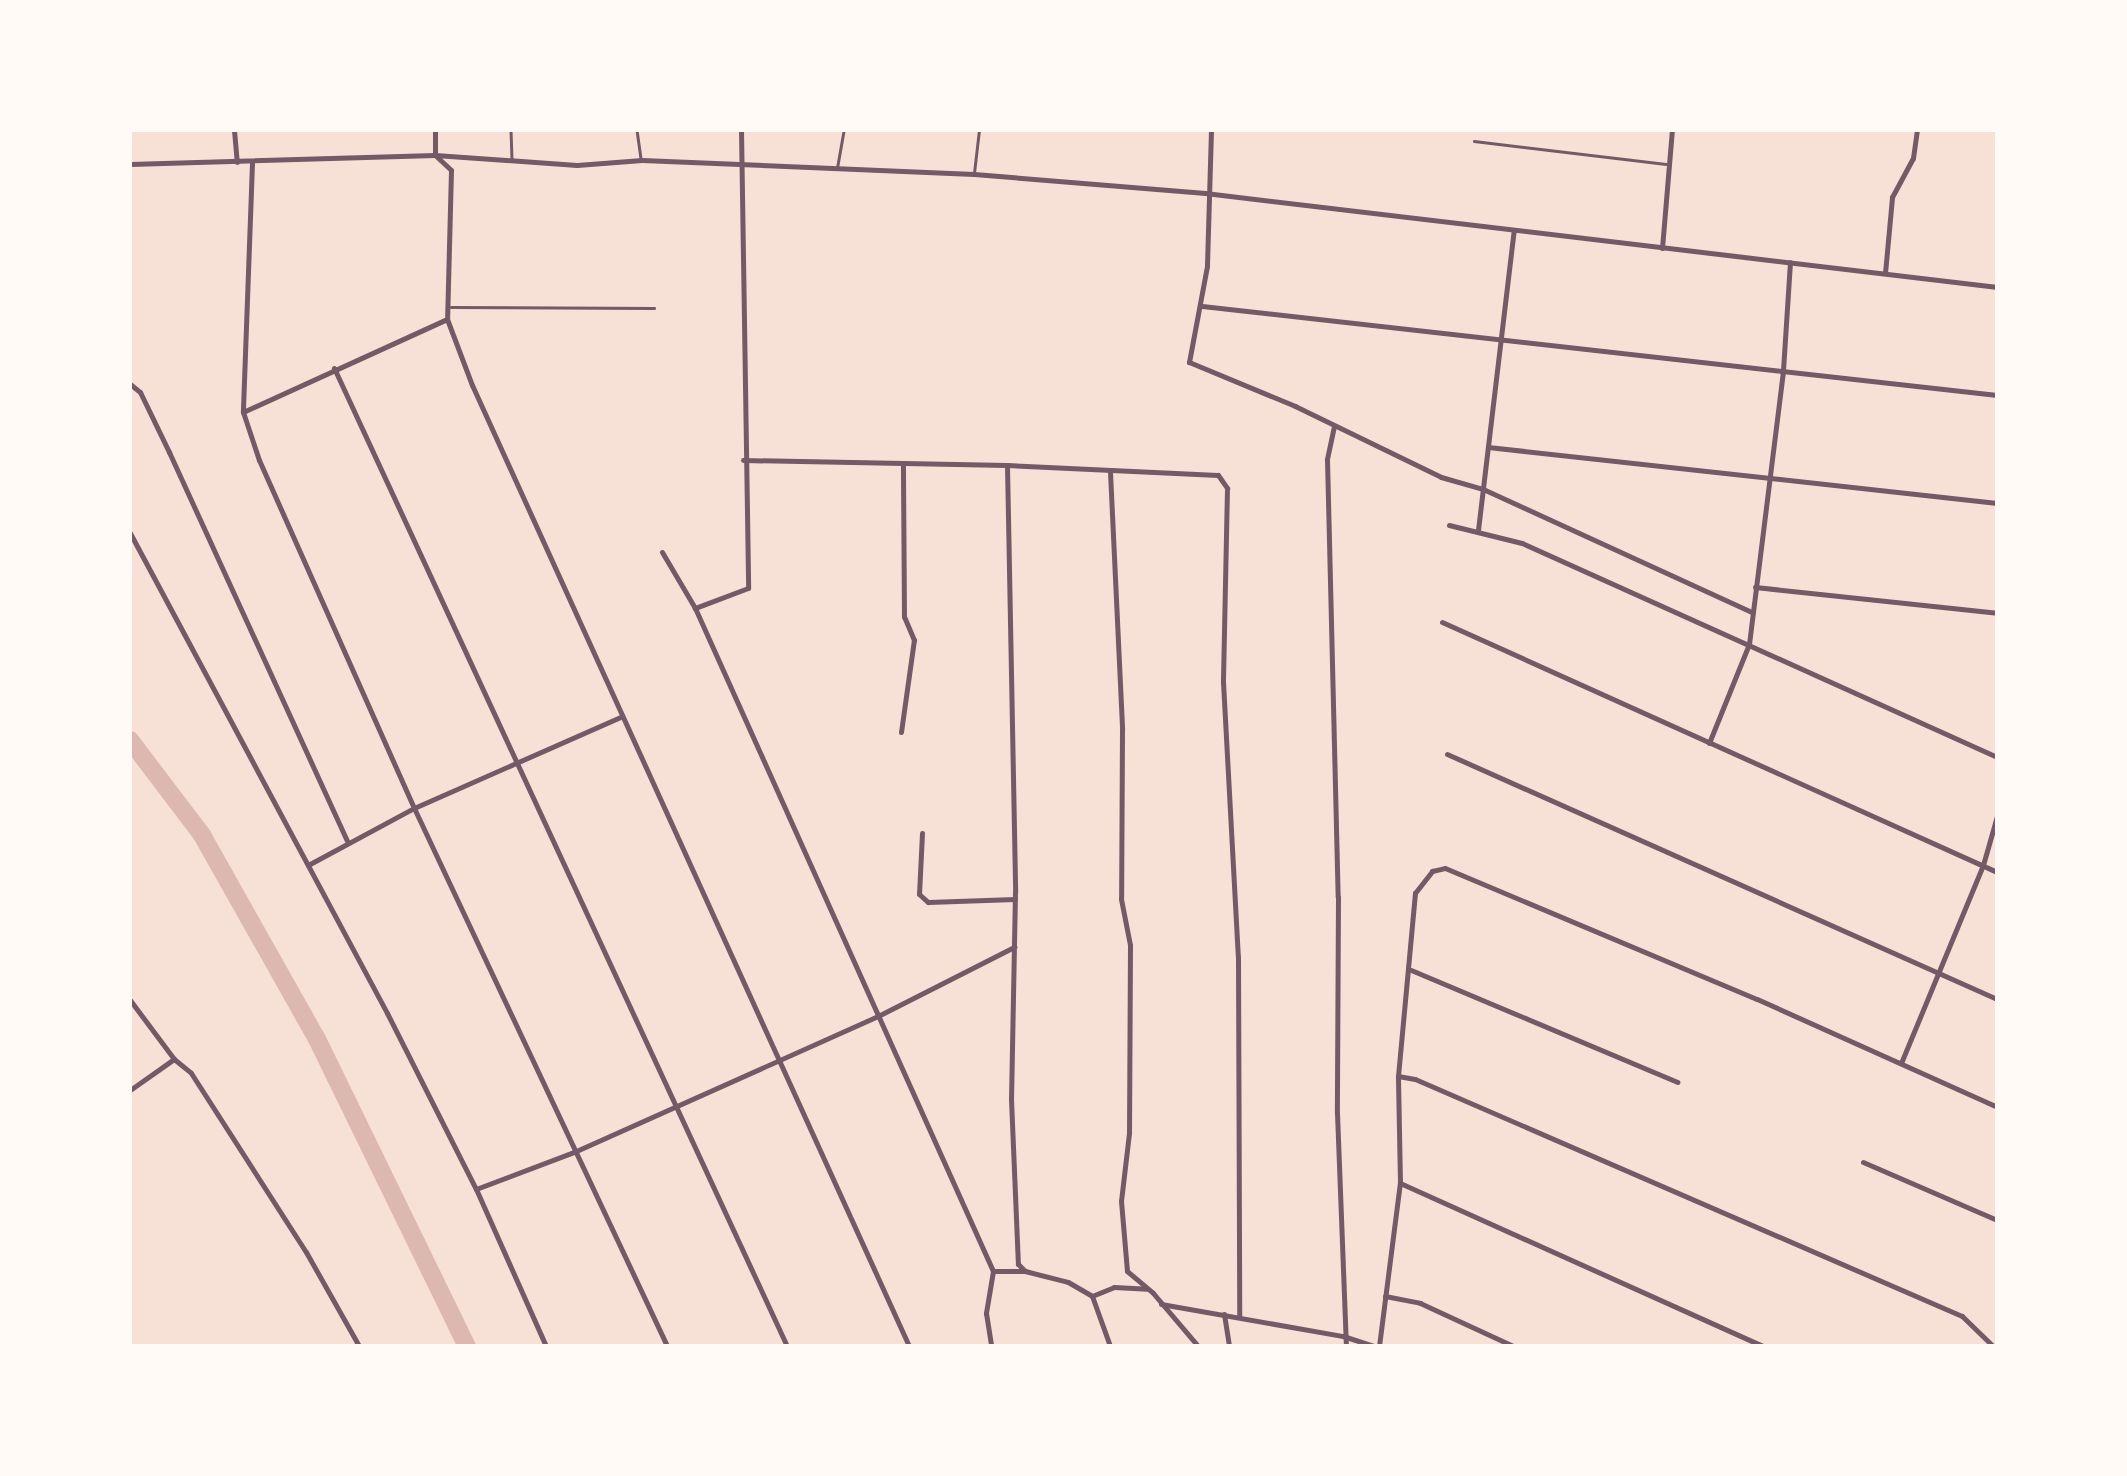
<!DOCTYPE html>
<style>
body{margin:0}
#map{position:relative;width:2127px;height:1476px;overflow:hidden;background:#f7e1d7;font-family:Helvetica,sans-serif}
div>[style]{position:absolute}
[style*='--x']{left:calc(var(--x)*1px);top:calc(var(--y)*1px);width:calc(var(--w)*1px);rotate:calc(var(--a)*1deg)}
.river>*{height:18px;margin:-9px;padding:0 9px;transform-origin:9px;border-radius:9px;background:#dcb8b0}
.service>*{height:2.5px;margin:-1.25px;padding:0 1.25px;transform-origin:1.25px;border-radius:1.25px;background:#755966}
.minor>*{height:5px;margin:-2.5px;padding:0 2.5px;transform-origin:2.5px;border-radius:2.5px;background:#755966}
span{translate:-50% -50%;white-space:nowrap;text-align:center;line-height:1.15;-webkit-text-stroke:8px #fffaf5;paint-order:stroke}
.frame{position:absolute;inset:0;border:132px solid #fffaf5;pointer-events:none}
</style>
<div id="map">
<div class="river">
<i style="--x:130;--y:740;--w:119;--a:52.8"></i>
<i style="--x:202;--y:835;--w:234;--a:60.6"></i>
<i style="--x:317;--y:1039;--w:342;--a:64"></i>
</div>
<div class="service">
<i style="--x:511;--y:130;--w:28;--a:88"></i>
<i style="--x:637;--y:130;--w:28;--a:82"></i>
<i style="--x:1474;--y:141;--w:193;--a:6.8"></i>
<i style="--x:837;--y:168;--w:39;--a:-80"></i>
<i style="--x:974;--y:173;--w:43;--a:-83.4"></i>
<i style="--x:451;--y:307;--w:203;--a:0.3"></i>
</div>
<div class="minor">
<i style="--x:234;--y:130;--w:32;--a:85"></i>
<i style="--x:435;--y:130;--w:25;--a:90"></i>
<i style="--x:435;--y:155;--w:22;--a:43"></i>
<i style="--x:451;--y:170;--w:149;--a:91.5"></i>
<i style="--x:447;--y:319;--w:71;--a:69.3"></i>
<i style="--x:472;--y:385;--w:1056;--a:65.55"></i>
<i style="--x:741;--y:130;--w:458;--a:89.1"></i>
<i style="--x:748;--y:588;--w:57;--a:159.3"></i>
<i style="--x:695;--y:608;--w:727;--a:65.8"></i>
<i style="--x:993;--y:1271;--w:43;--a:99.5"></i>
<i style="--x:986;--y:1313;--w:33;--a:81"></i>
<i style="--x:1211;--y:130;--w:136;--a:91.7"></i>
<i style="--x:1207;--y:266;--w:98;--a:100.6"></i>
<i style="--x:1189;--y:362;--w:115;--a:22.5"></i>
<i style="--x:1295;--y:406;--w:162;--a:25.9"></i>
<i style="--x:1441;--y:477;--w:44;--a:15.9"></i>
<i style="--x:1483;--y:489;--w:296;--a:24.6"></i>
<i style="--x:252;--y:163;--w:249;--a:92.1"></i>
<i style="--x:243;--y:412;--w:51;--a:71.6"></i>
<i style="--x:259;--y:460;--w:381;--a:66"></i>
<i style="--x:414;--y:808;--w:595;--a:64.81"></i>
<i style="--x:130;--y:164;--w:305;--a:-1.7"></i>
<i style="--x:435;--y:155;--w:142;--a:4"></i>
<i style="--x:577;--y:165;--w:65;--a:-4.4"></i>
<i style="--x:642;--y:160;--w:332;--a:2.4"></i>
<i style="--x:974;--y:174;--w:232;--a:4.7"></i>
<i style="--x:1205;--y:193;--w:798;--a:6.77"></i>
<i style="--x:1662;--y:248;--w:118;--a:-85.2"></i>
<i style="--x:1885;--y:273;--w:76;--a:-84.7"></i>
<i style="--x:1892;--y:197;--w:44;--a:-61.7"></i>
<i style="--x:1913;--y:158;--w:28;--a:-82"></i>
<i style="--x:1202;--y:306;--w:800;--a:6.39"></i>
<i style="--x:334;--y:368;--w:1078;--a:65.15"></i>
<i style="--x:130;--y:384;--w:13;--a:39"></i>
<i style="--x:140;--y:392;--w:67;--a:64.2"></i>
<i style="--x:169;--y:452;--w:427;--a:65.4"></i>
<i style="--x:243;--y:412;--w:224;--a:-24.5"></i>
<i style="--x:1334;--y:426;--w:34;--a:102"></i>
<i style="--x:1327;--y:459;--w:438;--a:88.6"></i>
<i style="--x:1338;--y:897;--w:216;--a:90.3"></i>
<i style="--x:1337;--y:1113;--w:233;--a:87.8"></i>
<i style="--x:1488;--y:447;--w:512;--a:6.28"></i>
<i style="--x:743;--y:460;--w:264;--a:1.1"></i>
<i style="--x:1007;--y:465;--w:211;--a:2.7"></i>
<i style="--x:1218;--y:475;--w:16;--a:55"></i>
<i style="--x:1227;--y:488;--w:194;--a:91.2"></i>
<i style="--x:1223;--y:682;--w:275;--a:86.9"></i>
<i style="--x:1238;--y:957;--w:359;--a:89.8"></i>
<i style="--x:1007;--y:465;--w:427;--a:88.9"></i>
<i style="--x:1015;--y:892;--w:207;--a:91.1"></i>
<i style="--x:1011;--y:1099;--w:165;--a:87.6"></i>
<i style="--x:1018;--y:1264;--w:10;--a:45"></i>
<i style="--x:1025;--y:1271;--w:44;--a:14.3"></i>
<i style="--x:1068;--y:1282;--w:28;--a:30"></i>
<i style="--x:1092;--y:1296;--w:53;--a:70.2"></i>
<i style="--x:1110;--y:472;--w:258;--a:87.3"></i>
<i style="--x:1122;--y:730;--w:169;--a:90.3"></i>
<i style="--x:1121;--y:899;--w:47;--a:78.9"></i>
<i style="--x:1130;--y:945;--w:188;--a:90.3"></i>
<i style="--x:1129;--y:1133;--w:68;--a:96.7"></i>
<i style="--x:1121;--y:1201;--w:70;--a:85.1"></i>
<i style="--x:1127;--y:1271;--w:34;--a:40"></i>
<i style="--x:1153;--y:1293;--w:70;--a:49.7"></i>
<i style="--x:1449;--y:525;--w:75;--a:13.9"></i>
<i style="--x:1522;--y:543;--w:521;--a:24.25"></i>
<i style="--x:1478;--y:530;--w:302;--a:-83.2"></i>
<i style="--x:130;--y:533;--w:544;--a:61.83"></i>
<i style="--x:387;--y:1013;--w:197;--a:63.2"></i>
<i style="--x:476;--y:1189;--w:172;--a:66"></i>
<i style="--x:662;--y:552;--w:65;--a:59.5"></i>
<i style="--x:1755;--y:587;--w:243;--a:6.1"></i>
<i style="--x:1442;--y:622;--w:609;--a:24.25"></i>
<i style="--x:901;--y:732;--w:93;--a:-82"></i>
<i style="--x:914;--y:640;--w:25;--a:-113"></i>
<i style="--x:904;--y:617;--w:153;--a:-90.4"></i>
<i style="--x:1709;--y:743;--w:107;--a:-68"></i>
<i style="--x:1749;--y:644;--w:276;--a:-82.9"></i>
<i style="--x:1783;--y:370;--w:108;--a:-86.3"></i>
<i style="--x:1447;--y:754;--w:602;--a:24.01"></i>
<i style="--x:922;--y:833;--w:61;--a:92.8"></i>
<i style="--x:919;--y:894;--w:12;--a:42"></i>
<i style="--x:928;--y:902;--w:87;--a:-2"></i>
<i style="--x:308;--y:865;--w:120;--a:-28.3"></i>
<i style="--x:414;--y:808;--w:225;--a:-23.8"></i>
<i style="--x:1411;--y:970;--w:289;--a:22.8"></i>
<i style="--x:130;--y:1000;--w:74;--a:53.3"></i>
<i style="--x:174;--y:1059;--w:22;--a:39"></i>
<i style="--x:191;--y:1073;--w:213;--a:57.3"></i>
<i style="--x:306;--y:1252;--w:108;--a:60.6"></i>
<i style="--x:1901;--y:1063;--w:214;--a:-67.5"></i>
<i style="--x:1983;--y:865;--w:51;--a:-74.1"></i>
<i style="--x:1398;--y:1076;--w:17;--a:10"></i>
<i style="--x:1415;--y:1079;--w:596;--a:23.43"></i>
<i style="--x:1962;--y:1316;--w:43;--a:44.1"></i>
<i style="--x:130;--y:1090;--w:54;--a:-35.2"></i>
<i style="--x:1863;--y:1162;--w:146;--a:23.4"></i>
<i style="--x:1400;--y:1183;--w:398;--a:24.2"></i>
<i style="--x:476;--y:1189;--w:105;--a:-20.7"></i>
<i style="--x:574;--y:1152;--w:333;--a:-24.1"></i>
<i style="--x:878;--y:1016;--w:153;--a:-26.9"></i>
<i style="--x:993;--y:1271;--w:32;--a:0"></i>
<i style="--x:1092;--y:1296;--w:24;--a:-22"></i>
<i style="--x:1114;--y:1287;--w:33;--a:3"></i>
<i style="--x:1385;--y:1296;--w:36;--a:11"></i>
<i style="--x:1420;--y:1303;--w:102;--a:24.8"></i>
<i style="--x:1161;--y:1304;--w:185;--a:10"></i>
<i style="--x:1343;--y:1336;--w:32;--a:18"></i>
<i style="--x:1224;--y:1314;--w:32;--a:81"></i>
<i style="--x:1379;--y:1346;--w:164;--a:-82.7"></i>
<i style="--x:1400;--y:1183;--w:107;--a:-91.1"></i>
<i style="--x:1398;--y:1076;--w:184;--a:-84.7"></i>
<i style="--x:1415;--y:893;--w:28;--a:-52"></i>
<i style="--x:1432;--y:871;--w:13;--a:-13"></i>
<i style="--x:1445;--y:868;--w:338;--a:22.8"></i>
<i style="--x:1757;--y:999;--w:263;--a:24.2"></i>
</div>
<div class="frame"></div>
</div>
